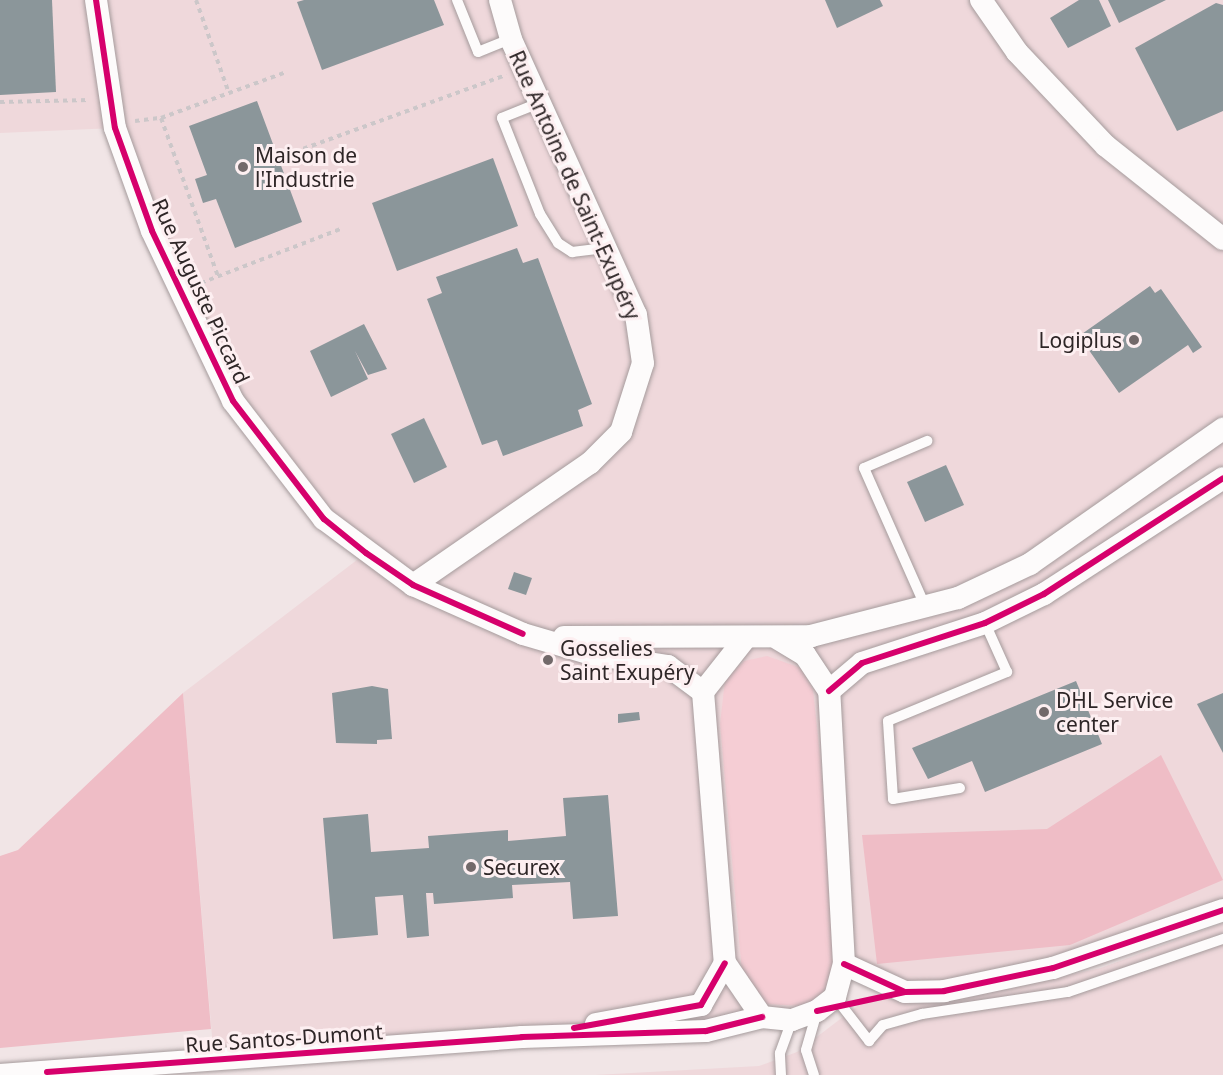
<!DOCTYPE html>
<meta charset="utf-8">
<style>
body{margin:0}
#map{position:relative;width:1223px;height:1075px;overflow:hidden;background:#f1e5e6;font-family:"Noto Sans",sans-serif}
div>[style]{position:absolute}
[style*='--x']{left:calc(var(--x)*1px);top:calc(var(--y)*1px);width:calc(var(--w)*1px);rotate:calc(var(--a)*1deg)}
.built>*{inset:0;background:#efd8db}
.green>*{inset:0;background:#f5cdd4}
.forest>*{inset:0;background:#efbdc6}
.building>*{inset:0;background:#8b969a}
.path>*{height:4px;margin-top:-2px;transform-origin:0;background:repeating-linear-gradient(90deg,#ccc7c9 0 4.5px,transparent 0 9px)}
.roads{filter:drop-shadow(0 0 2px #a59b9c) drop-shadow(0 0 2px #a59b9c)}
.lane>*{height:10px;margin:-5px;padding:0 5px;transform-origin:5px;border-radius:5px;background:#fdfbfb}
.street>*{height:22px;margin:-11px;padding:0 11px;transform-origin:11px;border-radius:11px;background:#fdfbfb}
.cycleway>*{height:6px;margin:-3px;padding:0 3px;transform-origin:3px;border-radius:3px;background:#d6006c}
.dots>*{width:16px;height:16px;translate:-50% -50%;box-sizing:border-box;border:3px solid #fdeff1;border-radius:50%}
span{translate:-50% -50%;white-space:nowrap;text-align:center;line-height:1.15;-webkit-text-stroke:6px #fdeff1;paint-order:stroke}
.poi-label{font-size:21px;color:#2e2627}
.left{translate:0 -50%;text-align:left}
.right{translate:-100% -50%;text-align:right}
.street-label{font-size:21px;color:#2e2627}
</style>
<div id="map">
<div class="built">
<i style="clip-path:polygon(0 0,1223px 0,1223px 910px,988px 992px,1101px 968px,1223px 923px,1223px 1075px,595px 1075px,759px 1066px,797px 1052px,860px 1004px,904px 992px,844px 965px,817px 1011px,214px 1060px,183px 693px,366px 553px,271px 456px,115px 128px,0 133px)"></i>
</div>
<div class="green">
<i style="clip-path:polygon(767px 656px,801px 668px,813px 690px,820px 755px,837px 953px,834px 984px,805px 1006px,763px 1004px,742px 973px,720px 724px,725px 680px,744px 661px)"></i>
</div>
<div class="forest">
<i style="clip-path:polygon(183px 693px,211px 1029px,0 1048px,0 856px,18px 850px)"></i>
<i style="clip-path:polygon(1161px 755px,1223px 880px,1070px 945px,877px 964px,862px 835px,1047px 829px)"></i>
</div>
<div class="building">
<i style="clip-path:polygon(0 0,52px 0,56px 92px,0 95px)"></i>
<i style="clip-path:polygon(304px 0,434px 0,444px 25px,322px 70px,297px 2px)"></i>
<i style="clip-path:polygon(825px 0,880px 0,883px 6px,837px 28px)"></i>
<i style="clip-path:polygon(1079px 0,1099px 0,1111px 26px,1068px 48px,1050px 18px)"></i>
<i style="clip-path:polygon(1108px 0,1166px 0,1119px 23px)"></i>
<i style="clip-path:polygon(1216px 3px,1223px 5px,1223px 111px,1177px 131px,1135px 48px)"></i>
<i style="clip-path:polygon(257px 101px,302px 222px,235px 248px,216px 199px,203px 203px,195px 179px,207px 175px,189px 126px)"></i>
<i style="clip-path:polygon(493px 158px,518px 226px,397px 271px,372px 203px)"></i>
<i style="clip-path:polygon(517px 248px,523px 263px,538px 258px,592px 404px,578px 410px,583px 426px,503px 456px,497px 440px,482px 445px,427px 299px,442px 293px,436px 277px)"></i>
<i style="clip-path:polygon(1150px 286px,1155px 293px,1161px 289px,1202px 347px,1193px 353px,1188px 345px,1119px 393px,1079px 336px)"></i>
<i style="clip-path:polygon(364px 324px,387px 369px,368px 375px,355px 351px,368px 379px,331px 397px,310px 351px)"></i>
<i style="clip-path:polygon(424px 418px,447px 467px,414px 483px,391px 434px)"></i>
<i style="clip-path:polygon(946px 465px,964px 505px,925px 522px,907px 482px)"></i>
<i style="clip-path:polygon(514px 572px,532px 578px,526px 595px,508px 589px)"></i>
<i style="clip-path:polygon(1076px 681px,1102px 744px,985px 792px,972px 761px,928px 779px,912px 748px)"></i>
<i style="clip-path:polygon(372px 686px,388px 689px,392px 739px,377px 740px,377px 744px,336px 743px,332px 693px)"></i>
<i style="clip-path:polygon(1223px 693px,1223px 753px,1197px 704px)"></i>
<i style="clip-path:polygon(639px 712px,640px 720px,618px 723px,618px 714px)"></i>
<i style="clip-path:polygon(608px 795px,618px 916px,573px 919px,570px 882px,512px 885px,513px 898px,434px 904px,433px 893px,426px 893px,429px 936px,407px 938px,403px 895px,375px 897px,378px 935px,333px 939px,323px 818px,368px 814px,371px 852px,429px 848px,428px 836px,508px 830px,508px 841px,566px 836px,563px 798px)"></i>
</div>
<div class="path">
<i style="--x:196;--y:0;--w:99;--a:70.5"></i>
<i style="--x:0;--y:102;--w:90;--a:-1.3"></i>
<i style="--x:161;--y:118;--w:131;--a:-20.1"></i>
<i style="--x:135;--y:121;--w:26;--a:-7"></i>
<i style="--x:161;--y:118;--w:168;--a:70.2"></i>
<i style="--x:278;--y:158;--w:243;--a:-20"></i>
<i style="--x:201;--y:283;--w:152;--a:-21.2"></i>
</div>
<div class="roads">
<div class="lane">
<i style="--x:457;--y:0;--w:56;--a:68"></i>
<i style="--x:478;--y:52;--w:35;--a:-22"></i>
<i style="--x:539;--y:103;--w:40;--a:158"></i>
<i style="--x:502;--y:118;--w:103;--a:68.4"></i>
<i style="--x:540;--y:214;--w:34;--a:58"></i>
<i style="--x:558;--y:243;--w:17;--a:33"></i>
<i style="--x:572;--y:252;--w:33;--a:-7"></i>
<i style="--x:926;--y:608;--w:153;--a:-113.9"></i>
<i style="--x:864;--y:468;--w:69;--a:-23.2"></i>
<i style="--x:960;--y:788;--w:68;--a:170.7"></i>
<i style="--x:893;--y:799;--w:78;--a:-93.7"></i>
<i style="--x:888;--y:721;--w:129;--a:-22.4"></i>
<i style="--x:1007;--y:672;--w:54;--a:-114.2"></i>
<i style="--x:835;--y:997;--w:56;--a:52.3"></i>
<i style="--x:869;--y:1041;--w:21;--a:-49"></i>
<i style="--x:883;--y:1025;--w:41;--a:-15.8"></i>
<i style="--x:922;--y:1014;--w:148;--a:-8.6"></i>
<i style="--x:1068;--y:992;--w:164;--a:-18.9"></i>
<i style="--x:781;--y:1075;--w:22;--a:-93"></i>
<i style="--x:780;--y:1053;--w:35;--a:-70"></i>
<i style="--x:814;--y:1075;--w:26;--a:-108"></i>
<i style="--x:806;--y:1050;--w:40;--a:-74"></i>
</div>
<div class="street">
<i style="--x:96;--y:0;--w:129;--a:81.6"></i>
<i style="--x:115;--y:128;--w:109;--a:70.2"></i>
<i style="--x:152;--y:231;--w:188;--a:64.5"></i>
<i style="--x:233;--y:401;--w:149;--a:52.4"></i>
<i style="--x:324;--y:519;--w:111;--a:36.6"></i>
<i style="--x:413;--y:585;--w:120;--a:24"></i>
<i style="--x:523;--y:634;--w:71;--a:16.4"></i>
<i style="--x:591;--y:654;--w:78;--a:8.9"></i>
<i style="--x:668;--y:666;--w:44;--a:36.6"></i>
<i style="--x:981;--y:0;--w:63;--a:55.3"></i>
<i style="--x:1017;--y:52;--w:129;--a:46.6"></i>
<i style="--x:1106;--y:146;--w:149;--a:38.5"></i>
<i style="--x:413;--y:585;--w:215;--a:-34.6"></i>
<i style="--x:590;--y:463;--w:44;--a:-45"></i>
<i style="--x:621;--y:432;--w:72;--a:-72.3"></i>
<i style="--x:643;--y:363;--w:49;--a:-98.3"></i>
<i style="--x:636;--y:315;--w:303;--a:-114.4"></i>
<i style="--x:511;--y:39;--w:41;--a:-105.8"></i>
<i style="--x:564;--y:637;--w:247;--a:-0.2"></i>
<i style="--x:811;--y:636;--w:152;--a:-14.5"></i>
<i style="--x:958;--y:598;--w:80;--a:-25.3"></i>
<i style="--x:1030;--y:564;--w:236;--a:-35"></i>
<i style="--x:744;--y:640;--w:66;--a:128.3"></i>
<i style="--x:703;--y:692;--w:272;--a:85.4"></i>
<i style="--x:725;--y:963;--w:65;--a:55.6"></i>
<i style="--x:829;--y:691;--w:43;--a:-40.3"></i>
<i style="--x:862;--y:663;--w:129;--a:-18"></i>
<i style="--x:985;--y:623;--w:66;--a:-26.2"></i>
<i style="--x:1044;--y:594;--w:213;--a:-32.9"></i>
<i style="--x:844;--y:964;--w:67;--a:24.7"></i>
<i style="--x:905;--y:992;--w:39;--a:-1"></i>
<i style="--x:944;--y:991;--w:111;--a:-11.9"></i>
<i style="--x:1053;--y:968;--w:180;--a:-18.8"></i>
<i style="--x:596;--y:1024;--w:107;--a:-10.3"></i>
<i style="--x:701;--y:1005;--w:48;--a:-60.3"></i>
<i style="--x:0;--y:1075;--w:523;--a:-4.16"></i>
<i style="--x:522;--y:1037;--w:184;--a:-1.9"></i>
<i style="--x:706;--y:1031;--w:58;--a:-14"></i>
<i style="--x:762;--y:1017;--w:30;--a:6"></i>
<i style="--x:792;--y:1020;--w:27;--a:-20"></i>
<i style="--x:817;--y:1011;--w:23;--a:-38"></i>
<i style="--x:835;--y:997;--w:34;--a:-75"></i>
<i style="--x:844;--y:964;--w:273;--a:-93.1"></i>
<i style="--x:829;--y:691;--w:43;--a:-123.7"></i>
<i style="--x:805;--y:655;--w:31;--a:-149"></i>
</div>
</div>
<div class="cycleway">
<i style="--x:96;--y:0;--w:129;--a:81.6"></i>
<i style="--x:115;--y:128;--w:109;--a:70.2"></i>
<i style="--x:152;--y:231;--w:188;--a:64.5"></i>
<i style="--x:233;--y:401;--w:149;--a:52.4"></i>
<i style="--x:324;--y:519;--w:54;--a:39"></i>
<i style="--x:366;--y:553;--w:57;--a:34.2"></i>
<i style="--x:413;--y:585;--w:120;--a:24"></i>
<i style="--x:829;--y:691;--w:43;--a:-40.3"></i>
<i style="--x:862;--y:663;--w:129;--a:-18"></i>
<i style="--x:985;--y:623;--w:66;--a:-26.2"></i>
<i style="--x:1044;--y:594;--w:213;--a:-32.9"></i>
<i style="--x:844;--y:964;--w:67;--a:24.7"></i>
<i style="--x:905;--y:992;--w:39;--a:-1"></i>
<i style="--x:944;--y:991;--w:111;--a:-11.9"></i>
<i style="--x:1053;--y:968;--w:180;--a:-18.8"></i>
<i style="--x:817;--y:1011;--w:90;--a:-12.2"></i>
<i style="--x:574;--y:1028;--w:129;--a:-10.3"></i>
<i style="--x:701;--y:1005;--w:48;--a:-60.3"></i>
<i style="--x:47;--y:1072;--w:476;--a:-4.2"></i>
<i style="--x:522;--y:1037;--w:184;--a:-1.9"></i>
<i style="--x:706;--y:1031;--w:58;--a:-14"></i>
</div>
<div class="dots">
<i style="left:243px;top:167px;background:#72696a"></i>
<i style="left:1134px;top:340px;background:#72696a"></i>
<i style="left:548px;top:660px;background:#72696a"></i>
<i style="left:1044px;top:712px;background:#72696a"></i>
<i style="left:471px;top:867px;background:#72696a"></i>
</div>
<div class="poi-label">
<span class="left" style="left:255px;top:167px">Maison de<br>l'Industrie</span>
<span class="right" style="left:1122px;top:340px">Logiplus</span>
<span class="left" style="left:560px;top:660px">Gosselies<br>Saint Exupéry</span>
<span class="left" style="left:1056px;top:712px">DHL Service<br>center</span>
<span class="left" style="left:483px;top:867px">Securex</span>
</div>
<div class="street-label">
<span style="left:575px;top:185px;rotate:66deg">Rue Antoine de Saint-Exupéry</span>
<span style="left:201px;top:291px;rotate:65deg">Rue Auguste Piccard</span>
<span style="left:284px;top:1038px;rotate:-4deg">Rue Santos-Dumont</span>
</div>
</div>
